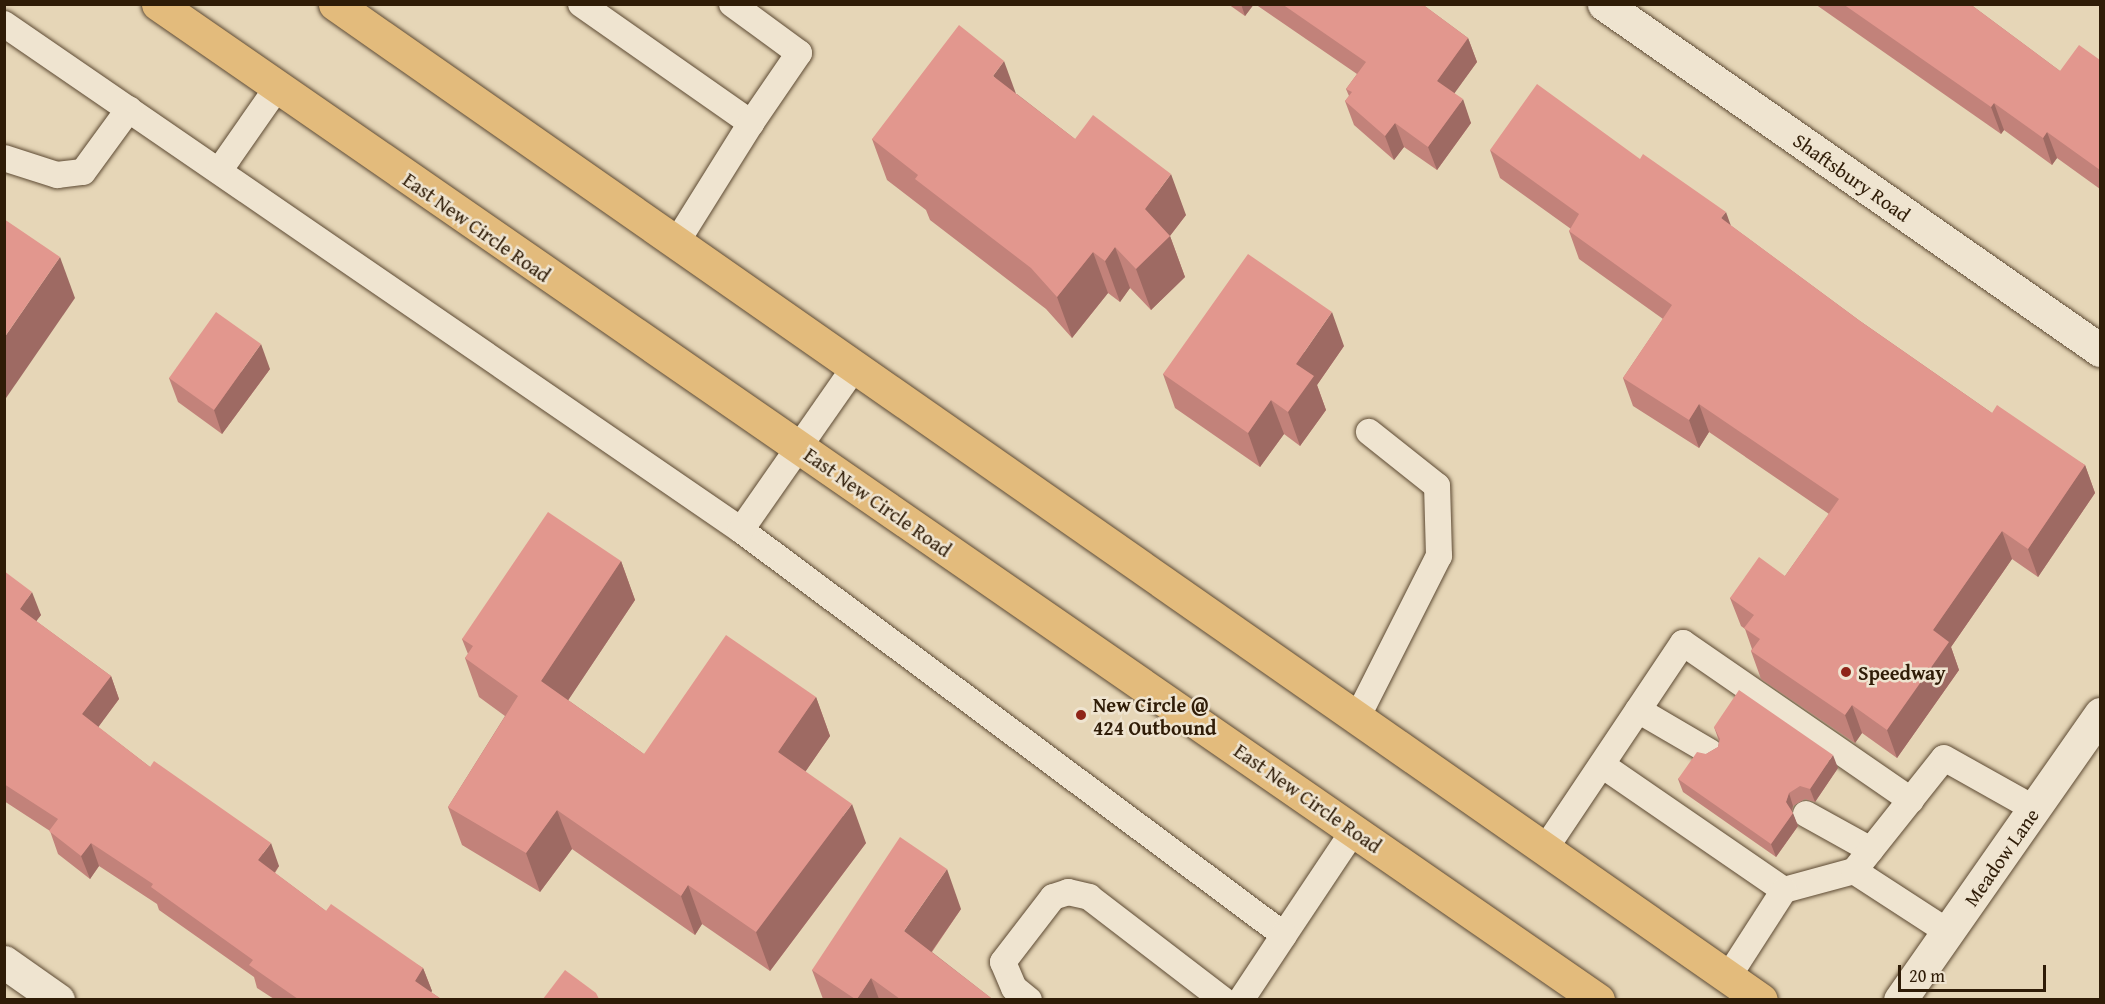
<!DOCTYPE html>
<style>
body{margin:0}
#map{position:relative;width:2105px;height:1004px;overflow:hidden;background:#e6d6b7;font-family:"Gentium Book Plus",serif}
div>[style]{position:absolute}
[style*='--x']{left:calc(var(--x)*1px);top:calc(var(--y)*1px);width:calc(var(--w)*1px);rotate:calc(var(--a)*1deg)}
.roads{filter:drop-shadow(0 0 2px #5d4a33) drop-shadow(0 0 2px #5d4a33)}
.lane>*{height:26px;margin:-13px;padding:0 13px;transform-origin:13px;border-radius:13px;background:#efe4d0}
.street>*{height:33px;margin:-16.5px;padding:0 16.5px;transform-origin:16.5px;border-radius:16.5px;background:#efe4d0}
.highway>*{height:33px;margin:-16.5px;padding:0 16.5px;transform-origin:16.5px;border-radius:16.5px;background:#e3bb7c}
.wall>*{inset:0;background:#c2827a}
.shaded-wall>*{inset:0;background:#9e6a63}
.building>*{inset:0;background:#e2978e}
.dots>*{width:16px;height:16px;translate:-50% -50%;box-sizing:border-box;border:3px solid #efe4d0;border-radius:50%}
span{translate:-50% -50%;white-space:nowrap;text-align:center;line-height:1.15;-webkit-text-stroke:5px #efe4d0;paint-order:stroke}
.street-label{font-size:20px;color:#2f1c07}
.poi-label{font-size:20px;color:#2f1c07;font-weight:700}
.left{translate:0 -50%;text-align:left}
.frame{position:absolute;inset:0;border:6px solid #2f1c07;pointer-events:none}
.scale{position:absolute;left:1898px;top:965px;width:148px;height:27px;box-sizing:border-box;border:3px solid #2f1c07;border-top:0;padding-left:8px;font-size:18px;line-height:21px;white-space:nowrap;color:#2f1c07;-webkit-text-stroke:4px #efe4d0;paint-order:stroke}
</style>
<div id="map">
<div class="roads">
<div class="lane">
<i style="--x:581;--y:4;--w:208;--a:35"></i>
<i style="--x:751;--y:123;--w:142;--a:122"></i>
<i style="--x:732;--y:4;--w:83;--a:36.2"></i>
<i style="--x:799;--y:53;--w:85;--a:124.4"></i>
<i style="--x:4;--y:24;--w:894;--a:34.47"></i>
<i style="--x:741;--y:530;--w:677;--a:36.72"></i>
<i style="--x:1284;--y:935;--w:126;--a:-56.3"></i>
<i style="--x:4;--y:158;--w:56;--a:17.8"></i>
<i style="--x:57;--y:175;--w:26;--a:-7"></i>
<i style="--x:83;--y:172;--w:78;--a:-53.9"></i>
<i style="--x:219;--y:171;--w:101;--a:-55.1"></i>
<i style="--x:741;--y:530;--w:198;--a:-55.1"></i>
<i style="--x:1638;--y:710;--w:83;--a:30.3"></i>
<i style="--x:1357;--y:718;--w:182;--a:-63.2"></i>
<i style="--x:1439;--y:556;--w:70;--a:-91.6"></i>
<i style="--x:1437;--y:486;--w:87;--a:-141.5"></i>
<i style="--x:1602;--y:765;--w:221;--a:34.5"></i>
<i style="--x:1784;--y:890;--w:73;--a:-15.2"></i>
<i style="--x:1806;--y:814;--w:74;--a:29"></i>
<i style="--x:1545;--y:849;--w:248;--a:-56.2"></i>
<i style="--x:1683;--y:643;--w:277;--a:34.6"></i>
<i style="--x:1948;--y:932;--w:112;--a:-147"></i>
<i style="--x:1854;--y:871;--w:144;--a:-51.5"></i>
<i style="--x:1944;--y:758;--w:104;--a:29.3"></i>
<i style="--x:1728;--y:977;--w:103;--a:-57.2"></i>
<i style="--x:1029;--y:1000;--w:19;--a:-141"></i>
<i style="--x:1014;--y:988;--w:28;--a:-113"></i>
<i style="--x:1003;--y:962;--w:82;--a:-52.4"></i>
<i style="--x:1053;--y:897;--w:16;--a:-18"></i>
<i style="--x:1068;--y:892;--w:22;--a:13"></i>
<i style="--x:1089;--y:897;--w:169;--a:37.5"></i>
<i style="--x:1241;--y:1000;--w:78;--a:-56.5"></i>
</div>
<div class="street">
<i style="--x:1604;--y:4;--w:605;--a:34.9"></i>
<i style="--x:4;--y:962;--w:66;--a:35.1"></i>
<i style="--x:1900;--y:1000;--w:349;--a:-55"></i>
</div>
<div class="highway">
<i style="--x:158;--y:4;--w:1751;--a:34.67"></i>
<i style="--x:335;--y:4;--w:1739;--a:34.93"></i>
</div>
</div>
<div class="wall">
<i style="clip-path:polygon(1228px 4px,1254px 4px,1245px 16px)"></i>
<i style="clip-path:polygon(1255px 4px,1422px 4px,1468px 38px,1477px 62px,1454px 93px,1471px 123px,1437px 170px,1404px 147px,1394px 160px,1354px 125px,1345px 101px,1349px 96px,1346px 89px,1357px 74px)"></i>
<i style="clip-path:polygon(1815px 4px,1970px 4px,2060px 71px,2100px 60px,2100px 189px,2057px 158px,2052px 165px,2004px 130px,2001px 134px)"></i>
<i style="clip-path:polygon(1017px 94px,1075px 139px,1186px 215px,1170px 236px,1185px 277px,1151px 310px,1130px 288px,1120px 302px,1108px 293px,1072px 338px,1046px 309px,930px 220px,926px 210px,887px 180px,872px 139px)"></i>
<i style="clip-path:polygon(1490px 150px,1730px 225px,1860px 321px,1992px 413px,2085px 465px,2095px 493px,2038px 577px,2012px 559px,1951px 647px,1959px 670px,1897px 758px,1862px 733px,1855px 743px,1761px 679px,1751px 651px,1752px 649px,1745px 629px,1741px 626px,1730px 598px,1785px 576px,1829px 514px,1709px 432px,1699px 448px,1633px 406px,1623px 378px,1663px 319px,1579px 259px,1569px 231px,1571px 229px,1500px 178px)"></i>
<i style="clip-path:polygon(1344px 346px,1317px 385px,1326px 410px,1300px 446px,1284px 434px,1260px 467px,1175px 408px,1163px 374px)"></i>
<i style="clip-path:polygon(270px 369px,222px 434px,178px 402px,169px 378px)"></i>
<i style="clip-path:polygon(621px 561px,635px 600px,568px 700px,644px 754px,816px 697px,830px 736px,805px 772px,866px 843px,770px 971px,702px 924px,695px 935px,572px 849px,540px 892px,462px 845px,448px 807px,505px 716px,479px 697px,465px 658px,468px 654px,462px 639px)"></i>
<i style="clip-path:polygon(4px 571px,41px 615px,36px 621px,111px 676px,119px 699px,98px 727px,279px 866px,275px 873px,326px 911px,423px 968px,432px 991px,431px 992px,441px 999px,274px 999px,257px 988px,254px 977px,159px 910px,157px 904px,99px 866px,90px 879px,58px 854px,50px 831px,4px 801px)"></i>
<i style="clip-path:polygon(1714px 727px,1838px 768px,1815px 802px,1805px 799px,1793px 806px,1792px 812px,1798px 826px,1776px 857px,1683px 792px,1678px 779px,1706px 754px,1718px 747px,1719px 741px)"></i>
<i style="clip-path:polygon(961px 909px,932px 952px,991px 998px,991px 999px,823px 999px,812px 970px)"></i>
</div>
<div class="shaded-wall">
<i style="clip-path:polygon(1241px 4px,1254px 4px,1245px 16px)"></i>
<i style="clip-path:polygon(1468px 38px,1477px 62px,1446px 105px,1437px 81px)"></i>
<i style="clip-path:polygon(1004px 61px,1019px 102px,993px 76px)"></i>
<i style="clip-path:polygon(1463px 99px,1471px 123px,1437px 170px,1428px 147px)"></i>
<i style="clip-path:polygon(1994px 103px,2004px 130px,2001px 134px,1991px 107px)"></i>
<i style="clip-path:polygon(1395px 123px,1404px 147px,1394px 160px,1385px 136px)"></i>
<i style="clip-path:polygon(2047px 132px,2057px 158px,2052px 165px,2043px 138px)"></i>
<i style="clip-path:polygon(1171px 174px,1186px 215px,1169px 237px,1170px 236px,1185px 277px,1151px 310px,1136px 269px,1145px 209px)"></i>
<i style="clip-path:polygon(1726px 212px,1736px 240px,1721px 218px)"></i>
<i style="clip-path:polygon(1115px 247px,1130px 288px,1120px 302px,1105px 261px)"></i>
<i style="clip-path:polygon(1093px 252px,1108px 293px,1072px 338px,1057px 297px)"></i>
<i style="clip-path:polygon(60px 257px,75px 298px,4px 401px,4px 338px)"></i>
<i style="clip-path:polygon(1332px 312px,1344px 346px,1317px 385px,1326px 410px,1300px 446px,1288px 412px,1296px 364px)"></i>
<i style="clip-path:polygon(261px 344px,270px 369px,222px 434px,214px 410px)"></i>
<i style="clip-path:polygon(1271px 400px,1284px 434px,1260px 467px,1248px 433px)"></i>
<i style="clip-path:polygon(1699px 404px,1709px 432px,1699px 448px,1689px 420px)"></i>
<i style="clip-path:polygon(2085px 465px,2095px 493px,2038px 577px,2028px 549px)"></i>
<i style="clip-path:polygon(2002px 531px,2012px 559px,1951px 647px,1959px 670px,1897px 758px,1887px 730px,1933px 630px)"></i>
<i style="clip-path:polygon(621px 561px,635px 600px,555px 720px,541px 681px)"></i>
<i style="clip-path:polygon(32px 592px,41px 615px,28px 632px,20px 609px)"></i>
<i style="clip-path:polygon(111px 676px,119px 699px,91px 737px,82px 714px)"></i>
<i style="clip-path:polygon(816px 697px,830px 736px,792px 791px,778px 752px)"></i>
<i style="clip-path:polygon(1852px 705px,1862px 733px,1855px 743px,1845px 715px)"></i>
<i style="clip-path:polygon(1833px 755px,1838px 768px,1815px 802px,1810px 789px)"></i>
<i style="clip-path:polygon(1789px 793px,1793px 806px,1791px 815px,1786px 802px)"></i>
<i style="clip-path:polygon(852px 804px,866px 843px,770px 971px,756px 932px)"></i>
<i style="clip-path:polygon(557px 810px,572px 849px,540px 892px,526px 853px)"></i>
<i style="clip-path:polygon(1793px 813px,1798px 826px,1776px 857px,1771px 844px)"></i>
<i style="clip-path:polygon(91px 843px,99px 866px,90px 879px,81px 856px)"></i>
<i style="clip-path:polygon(271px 843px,279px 866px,267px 883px,258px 860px)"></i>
<i style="clip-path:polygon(947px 869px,961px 909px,918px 971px,904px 931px)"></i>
<i style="clip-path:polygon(688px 885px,702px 924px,695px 935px,681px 896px)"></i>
<i style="clip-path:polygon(423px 968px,432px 991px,426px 999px,415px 981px)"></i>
<i style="clip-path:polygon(871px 978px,879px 999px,857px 999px)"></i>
</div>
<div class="building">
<i style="clip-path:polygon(1282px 4px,1422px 4px,1468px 38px,1437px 81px,1463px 99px,1428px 147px,1395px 123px,1385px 136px,1345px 101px,1352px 92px,1346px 89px,1366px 62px)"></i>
<i style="clip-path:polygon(1843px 4px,1970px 4px,2060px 71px,2079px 45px,2100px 60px,2100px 170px,2047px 132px,2043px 138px,1994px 103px,1991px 107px)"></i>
<i style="clip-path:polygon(959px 25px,1004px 61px,993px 76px,1075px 139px,1093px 115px,1171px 174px,1145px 209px,1170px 236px,1136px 269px,1115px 247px,1105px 261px,1093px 252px,1057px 297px,1031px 268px,915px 179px,918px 175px,872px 139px)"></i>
<i style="clip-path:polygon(1537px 84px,1640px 159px,1643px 154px,1726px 212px,1721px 218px,1860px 321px,1992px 413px,1997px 405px,2085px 465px,2028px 549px,2002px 531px,1933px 630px,1949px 642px,1887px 730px,1852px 705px,1845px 715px,1751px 651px,1760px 639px,1744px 628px,1754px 615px,1730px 598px,1759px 557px,1785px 576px,1839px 499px,1699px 404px,1689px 420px,1623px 378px,1672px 305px,1569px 231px,1579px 214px,1490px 150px)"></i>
<i style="clip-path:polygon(4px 219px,60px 257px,4px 338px)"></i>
<i style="clip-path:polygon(1248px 254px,1332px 312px,1296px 364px,1314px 376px,1288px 412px,1271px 400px,1248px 433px,1163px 374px)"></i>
<i style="clip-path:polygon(216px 312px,261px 344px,214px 410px,169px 378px)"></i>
<i style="clip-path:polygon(548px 512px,621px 561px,541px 681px,644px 754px,726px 635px,816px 697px,778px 752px,852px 804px,756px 932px,688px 885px,681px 896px,557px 810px,526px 853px,448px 807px,518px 696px,465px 658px,473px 646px,462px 639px)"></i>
<i style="clip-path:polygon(4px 571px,32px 592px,20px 609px,111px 676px,82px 714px,150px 767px,154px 761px,271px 843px,258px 860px,326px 911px,331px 904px,423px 968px,415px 981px,441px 999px,298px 999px,249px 965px,253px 960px,151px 887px,153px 884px,91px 843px,81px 856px,49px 831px,58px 819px,4px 784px)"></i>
<i style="clip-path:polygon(1739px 690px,1833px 755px,1810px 789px,1800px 786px,1789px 793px,1786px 802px,1793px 813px,1771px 844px,1678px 779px,1697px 752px,1706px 754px,1718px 747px,1720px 739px,1714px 727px)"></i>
<i style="clip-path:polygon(900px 837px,947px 869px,904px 931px,991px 998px,989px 999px,900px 999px,871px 978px,857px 999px,855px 999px,812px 970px)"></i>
<i style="clip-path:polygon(565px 970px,596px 993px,599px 999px,543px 999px)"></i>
</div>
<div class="dots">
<i style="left:1846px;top:672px;background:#8f2418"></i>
<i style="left:1081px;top:715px;background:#8f2418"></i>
</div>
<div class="street-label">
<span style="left:1852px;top:177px;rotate:35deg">Shaftsbury Road</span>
<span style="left:477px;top:227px;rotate:35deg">East New Circle Road</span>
<span style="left:878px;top:502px;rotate:35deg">East New Circle Road</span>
<span style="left:1308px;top:798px;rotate:35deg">East New Circle Road</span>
<span style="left:2001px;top:857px;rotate:-55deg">Meadow Lane</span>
</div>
<div class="poi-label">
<span class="left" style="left:1858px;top:672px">Speedway</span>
<span class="left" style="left:1093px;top:716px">New Circle @<br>424 Outbound</span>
</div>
<div class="frame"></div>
<div class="scale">20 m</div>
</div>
